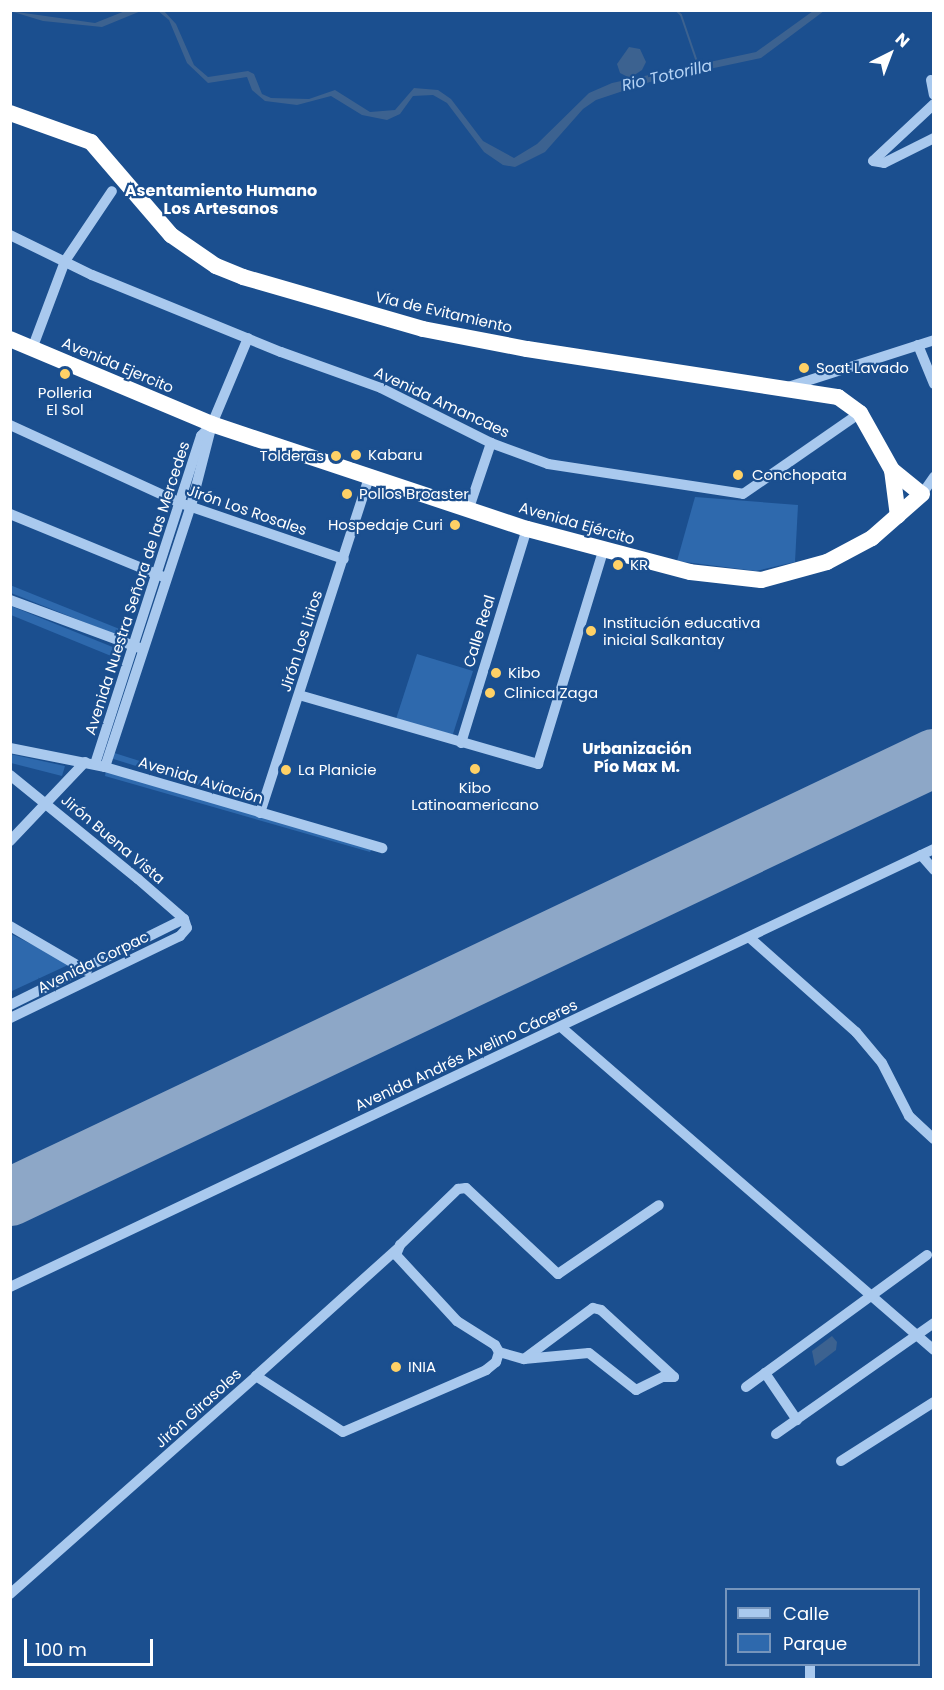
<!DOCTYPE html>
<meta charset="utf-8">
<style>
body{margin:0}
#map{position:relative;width:944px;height:1690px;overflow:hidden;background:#1b4f8f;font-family:Poppins,sans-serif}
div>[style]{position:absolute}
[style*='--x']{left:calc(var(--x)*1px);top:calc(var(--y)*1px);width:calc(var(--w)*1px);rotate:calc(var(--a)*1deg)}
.green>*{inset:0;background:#2e69ad}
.water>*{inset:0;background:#3c6290}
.stream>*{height:2px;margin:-1px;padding:0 1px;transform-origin:1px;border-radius:1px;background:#3c6290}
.taxiway>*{height:22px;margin:-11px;padding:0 11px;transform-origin:11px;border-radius:11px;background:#8da7c7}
.runway>*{height:58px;margin:-29px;padding:0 29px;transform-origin:29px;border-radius:29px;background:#8da7c7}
.minor>*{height:10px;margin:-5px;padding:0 5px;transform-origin:5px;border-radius:5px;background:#a9c9ee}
.highway>*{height:16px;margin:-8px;padding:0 8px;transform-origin:8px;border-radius:8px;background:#fff}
.dots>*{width:16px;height:16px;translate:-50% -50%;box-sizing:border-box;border:3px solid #1b4f8f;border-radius:50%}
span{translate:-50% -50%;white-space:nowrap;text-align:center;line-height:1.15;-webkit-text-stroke:4.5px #1b4f8f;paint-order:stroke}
.street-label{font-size:15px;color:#fff}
.poi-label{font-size:15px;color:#fff}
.left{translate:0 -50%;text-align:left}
.right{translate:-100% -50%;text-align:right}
.water-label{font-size:16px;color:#b5d3f5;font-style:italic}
.neighbourhood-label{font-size:16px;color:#fff;font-weight:700}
.frame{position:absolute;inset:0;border:12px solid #fff;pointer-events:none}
.legend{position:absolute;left:725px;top:1588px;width:195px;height:78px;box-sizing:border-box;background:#1b4f8f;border:2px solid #7695bc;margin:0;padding:8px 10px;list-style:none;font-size:18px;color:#fff}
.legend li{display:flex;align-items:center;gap:12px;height:30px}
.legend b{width:30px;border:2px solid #7695bc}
.north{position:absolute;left:860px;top:24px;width:60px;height:60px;-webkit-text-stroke:4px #1b4f8f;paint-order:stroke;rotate:42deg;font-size:16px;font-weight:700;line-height:24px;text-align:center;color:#fff}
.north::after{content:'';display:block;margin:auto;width:21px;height:27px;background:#fff;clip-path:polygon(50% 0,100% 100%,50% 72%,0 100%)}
.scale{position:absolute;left:24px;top:1639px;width:129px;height:27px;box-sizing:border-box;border:3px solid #fff;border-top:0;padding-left:8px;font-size:18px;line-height:21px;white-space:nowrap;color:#fff;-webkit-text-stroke:4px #1b4f8f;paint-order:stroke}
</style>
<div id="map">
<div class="green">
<i style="clip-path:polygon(695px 497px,798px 505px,795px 562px,756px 571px,677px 561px)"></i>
<i style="clip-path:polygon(10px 585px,122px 630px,119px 636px,11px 593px)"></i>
<i style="clip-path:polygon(11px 606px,120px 650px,121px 654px,116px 658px,11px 615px)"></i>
<i style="clip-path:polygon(417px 654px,473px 671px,452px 737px,396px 719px)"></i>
<i style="clip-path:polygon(108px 751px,248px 795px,246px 800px,107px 757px)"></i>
<i style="clip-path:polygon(10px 754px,65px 766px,62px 776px,11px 763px)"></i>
<i style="clip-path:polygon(106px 770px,373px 848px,370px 852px,105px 776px)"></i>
<i style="clip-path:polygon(11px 934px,41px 949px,68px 965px,12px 991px)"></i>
</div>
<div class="water">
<i style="clip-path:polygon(10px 11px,95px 23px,125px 11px,141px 11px,102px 27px,43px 21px)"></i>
<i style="clip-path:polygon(158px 11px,164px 11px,176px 24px,194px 65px,208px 77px,248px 71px,254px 74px,262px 94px,271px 98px,309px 99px,335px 90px,370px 112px,395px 110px,414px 88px,438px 90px,451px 99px,483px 141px,514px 158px,537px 144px,589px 93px,612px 83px,756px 52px,813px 11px,824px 11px,761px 58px,653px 81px,596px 100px,583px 109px,545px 152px,515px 167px,503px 165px,484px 152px,447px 103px,433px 95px,413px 96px,400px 114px,387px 120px,362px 115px,331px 96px,297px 105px,265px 101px,252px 90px,247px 77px,208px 83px,187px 63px,169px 20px)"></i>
<i style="clip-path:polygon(629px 47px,640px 49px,646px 62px,642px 70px,630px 78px,620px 73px,617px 64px)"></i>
<i style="clip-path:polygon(832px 1336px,837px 1342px,836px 1350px,815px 1366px,812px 1351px)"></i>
</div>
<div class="stream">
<i style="--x:676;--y:10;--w:7;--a:45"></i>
<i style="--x:681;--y:15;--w:53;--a:71.2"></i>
</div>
<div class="taxiway">
<i style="--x:10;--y:1182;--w:27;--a:4"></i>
</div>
<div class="runway">
<i style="--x:10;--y:1197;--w:1023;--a:-25.41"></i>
</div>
<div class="minor">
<i style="--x:931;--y:80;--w:15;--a:79"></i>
<i style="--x:934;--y:104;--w:83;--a:136.9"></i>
<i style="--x:873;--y:161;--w:11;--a:10"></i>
<i style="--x:884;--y:163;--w:56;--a:-26.6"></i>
<i style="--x:10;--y:235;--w:91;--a:26"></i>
<i style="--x:92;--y:275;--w:204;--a:22.2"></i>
<i style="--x:281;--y:352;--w:106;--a:19.8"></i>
<i style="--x:381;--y:388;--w:123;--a:26.6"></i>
<i style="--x:491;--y:443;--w:61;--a:20.2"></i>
<i style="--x:548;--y:464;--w:197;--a:8.7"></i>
<i style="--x:743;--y:494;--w:142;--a:-34.7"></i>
<i style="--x:918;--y:345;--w:42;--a:67.7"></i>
<i style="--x:32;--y:349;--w:94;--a:-69.4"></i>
<i style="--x:65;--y:261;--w:84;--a:-56.1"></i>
<i style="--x:788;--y:387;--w:153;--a:-17.8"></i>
<i style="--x:10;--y:425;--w:187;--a:24.6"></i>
<i style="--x:180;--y:503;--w:173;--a:18.9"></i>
<i style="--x:922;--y:494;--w:21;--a:-55"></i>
<i style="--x:469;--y:508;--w:69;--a:-71.3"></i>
<i style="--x:10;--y:514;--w:169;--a:22.3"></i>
<i style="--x:10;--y:600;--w:139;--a:20.3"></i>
<i style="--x:299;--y:695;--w:249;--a:16.1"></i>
<i style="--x:538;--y:764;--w:223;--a:-73"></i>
<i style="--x:461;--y:743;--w:224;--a:-72.9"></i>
<i style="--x:10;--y:748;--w:97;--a:11.3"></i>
<i style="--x:105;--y:767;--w:289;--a:16.3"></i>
<i style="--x:95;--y:764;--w:345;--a:-72.1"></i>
<i style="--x:201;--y:436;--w:16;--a:-47"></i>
<i style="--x:212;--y:424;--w:93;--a:-67.3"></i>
<i style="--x:105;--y:767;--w:275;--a:-71.8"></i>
<i style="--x:191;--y:506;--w:85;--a:-75.6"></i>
<i style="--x:10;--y:775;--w:165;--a:39.1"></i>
<i style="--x:138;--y:879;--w:61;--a:41"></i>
<i style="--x:184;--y:919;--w:9;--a:72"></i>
<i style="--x:187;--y:928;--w:11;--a:131"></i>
<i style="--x:180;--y:936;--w:189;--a:154.2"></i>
<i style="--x:260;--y:813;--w:352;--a:-72"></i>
<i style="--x:10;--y:841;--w:109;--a:-46.5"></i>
<i style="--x:921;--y:855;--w:20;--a:49"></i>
<i style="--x:10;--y:926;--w:89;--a:30.3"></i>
<i style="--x:750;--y:938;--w:142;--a:41.6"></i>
<i style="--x:856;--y:1032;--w:40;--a:50"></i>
<i style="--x:882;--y:1063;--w:59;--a:63"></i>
<i style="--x:909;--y:1116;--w:34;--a:43"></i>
<i style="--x:10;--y:1005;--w:194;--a:-26.3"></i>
<i style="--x:561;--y:1027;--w:493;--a:40.9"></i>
<i style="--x:10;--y:1287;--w:1023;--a:-25.36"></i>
<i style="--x:499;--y:1352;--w:26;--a:16"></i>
<i style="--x:524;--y:1359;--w:86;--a:-36.5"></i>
<i style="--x:593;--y:1308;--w:8;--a:14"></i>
<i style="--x:601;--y:1310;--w:99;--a:42.5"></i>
<i style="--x:524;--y:1359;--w:65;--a:-5.3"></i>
<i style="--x:589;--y:1353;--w:60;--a:38.2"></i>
<i style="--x:636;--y:1390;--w:30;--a:-26"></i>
<i style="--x:663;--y:1377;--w:11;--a:0"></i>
<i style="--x:765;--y:1373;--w:57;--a:55.8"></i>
<i style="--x:256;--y:1376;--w:190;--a:-42"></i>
<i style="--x:746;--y:1387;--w:224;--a:-36.1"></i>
<i style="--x:776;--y:1434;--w:193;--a:-35.1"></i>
<i style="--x:841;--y:1461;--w:110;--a:-32.4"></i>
<i style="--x:10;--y:1594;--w:329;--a:-41.5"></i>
<i style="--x:256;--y:1376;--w:103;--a:32.8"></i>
<i style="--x:343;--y:1432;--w:156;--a:-23.4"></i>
<i style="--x:486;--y:1370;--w:13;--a:-39"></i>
<i style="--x:496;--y:1362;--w:10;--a:-73"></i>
<i style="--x:499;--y:1352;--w:8;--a:-120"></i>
<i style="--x:495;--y:1345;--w:45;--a:-147.7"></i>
<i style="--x:457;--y:1321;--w:90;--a:-132.7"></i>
<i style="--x:396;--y:1255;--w:11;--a:-68"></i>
<i style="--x:400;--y:1245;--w:81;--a:-44"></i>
<i style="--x:458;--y:1189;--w:8;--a:-7"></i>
<i style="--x:466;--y:1188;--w:126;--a:43.1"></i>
<i style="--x:558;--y:1274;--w:122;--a:-34.3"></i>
<i style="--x:810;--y:1664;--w:16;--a:90"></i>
</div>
<div class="highway">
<i style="--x:10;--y:113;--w:86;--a:19.7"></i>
<i style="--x:91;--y:142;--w:123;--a:49.3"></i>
<i style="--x:171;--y:235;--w:55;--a:34.6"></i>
<i style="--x:216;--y:266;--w:29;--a:22"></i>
<i style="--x:243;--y:277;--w:187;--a:16.1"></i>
<i style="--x:423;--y:329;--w:106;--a:10.9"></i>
<i style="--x:527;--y:349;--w:315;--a:8.8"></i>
<i style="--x:838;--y:397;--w:27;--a:36"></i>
<i style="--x:860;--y:413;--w:65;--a:60.7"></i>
<i style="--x:892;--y:470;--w:38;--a:39"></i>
<i style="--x:922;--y:494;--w:67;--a:138.7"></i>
<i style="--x:872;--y:538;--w:51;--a:151.9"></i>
<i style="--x:827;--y:562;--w:68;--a:164.7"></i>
<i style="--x:761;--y:580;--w:71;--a:-173.6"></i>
<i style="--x:690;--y:572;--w:169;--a:-165.2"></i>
<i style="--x:527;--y:529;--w:332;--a:-161.6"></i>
<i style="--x:212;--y:424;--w:219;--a:-157.2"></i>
<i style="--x:892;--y:470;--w:46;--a:82.6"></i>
</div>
<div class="dots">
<i style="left:804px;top:368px;background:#ffd166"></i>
<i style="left:65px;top:374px;background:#ffd166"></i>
<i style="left:356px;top:455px;background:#ffd166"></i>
<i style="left:336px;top:456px;background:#ffd166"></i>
<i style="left:738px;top:475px;background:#ffd166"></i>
<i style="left:347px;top:494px;background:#ffd166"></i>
<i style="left:455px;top:525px;background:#ffd166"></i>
<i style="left:618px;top:565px;background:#ffd166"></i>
<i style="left:591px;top:631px;background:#ffd166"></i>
<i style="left:496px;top:673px;background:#ffd166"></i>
<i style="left:490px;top:693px;background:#ffd166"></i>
<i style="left:475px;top:769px;background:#ffd166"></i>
<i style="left:286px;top:770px;background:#ffd166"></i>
<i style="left:396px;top:1367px;background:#ffd166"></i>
</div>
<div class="street-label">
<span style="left:444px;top:312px;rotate:13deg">Vía de Evitamiento</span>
<span style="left:118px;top:365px;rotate:23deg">Avenida Ejercito</span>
<span style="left:442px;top:402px;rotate:25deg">Avenida Amancaes</span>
<span style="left:247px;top:510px;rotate:19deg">Jirón Los Rosales</span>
<span style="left:577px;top:523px;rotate:16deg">Avenida Ejército</span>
<span style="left:137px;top:588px;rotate:-72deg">Avenida Nuestra Señora de las Mercedes</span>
<span style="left:479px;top:631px;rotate:-73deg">Calle Real</span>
<span style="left:301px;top:641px;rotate:-72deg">Jirón Los Lirios</span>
<span style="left:201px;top:780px;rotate:17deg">Avenida Aviación</span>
<span style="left:113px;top:839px;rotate:40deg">Jirón Buena Vista</span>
<span style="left:93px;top:962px;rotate:-26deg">Avenida Corpac</span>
<span style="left:466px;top:1055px;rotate:-25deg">Avenida Andrés Avelino Cáceres</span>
<span style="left:198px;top:1408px;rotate:-42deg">Jirón Girasoles</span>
</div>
<div class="poi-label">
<span class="left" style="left:816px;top:368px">Soat Lavado</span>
<span style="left:65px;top:401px">Polleria<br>El Sol</span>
<span class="left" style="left:368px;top:455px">Kabaru</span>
<span class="right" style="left:324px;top:456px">Tolderas</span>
<span class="left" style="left:752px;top:475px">Conchopata</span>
<span class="left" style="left:359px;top:494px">Pollos Broaster</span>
<span class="right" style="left:443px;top:525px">Hospedaje Curi</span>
<span class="left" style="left:630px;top:565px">KR</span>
<span class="left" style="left:603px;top:631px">Institución educativa<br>inicial Salkantay</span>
<span class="left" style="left:508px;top:673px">Kibo</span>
<span class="left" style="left:504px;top:693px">Clinica Zaga</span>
<span class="left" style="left:298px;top:770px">La Planicie</span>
<span style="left:475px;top:796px">Kibo<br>Latinoamericano</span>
<span class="left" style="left:408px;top:1367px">INIA</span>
</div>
<div class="water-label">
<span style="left:667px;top:76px;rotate:-13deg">Rio Totorilla</span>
</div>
<div class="neighbourhood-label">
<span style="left:221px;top:200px">Asentamiento Humano<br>Los Artesanos</span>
<span style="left:637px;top:758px">Urbanización<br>Pío Max M.</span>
</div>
<div class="frame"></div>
<ul class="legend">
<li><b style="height:8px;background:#a9c9ee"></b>Calle</li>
<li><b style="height:16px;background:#2e69ad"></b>Parque</li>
</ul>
<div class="north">N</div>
<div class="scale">100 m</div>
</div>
